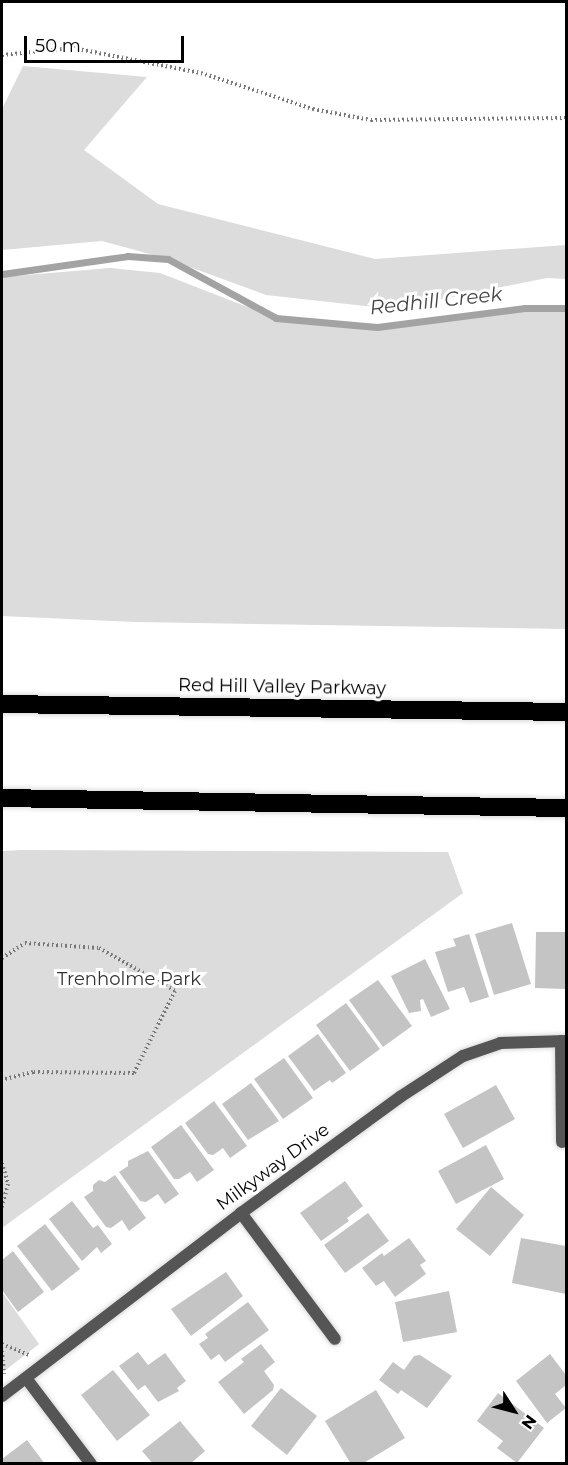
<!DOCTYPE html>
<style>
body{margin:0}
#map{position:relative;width:568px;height:1465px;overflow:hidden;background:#fff;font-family:Montserrat,sans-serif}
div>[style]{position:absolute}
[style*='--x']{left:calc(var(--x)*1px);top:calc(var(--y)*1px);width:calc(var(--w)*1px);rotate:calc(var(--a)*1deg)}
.green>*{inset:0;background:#dcdcdc}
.stream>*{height:7px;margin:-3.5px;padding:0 3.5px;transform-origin:3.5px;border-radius:3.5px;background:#a3a3a3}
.building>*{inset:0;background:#c4c4c4}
.path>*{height:4px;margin-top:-2px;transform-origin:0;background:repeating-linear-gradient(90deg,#777 0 1.5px,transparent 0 4.5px)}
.roads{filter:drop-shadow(0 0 2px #dbdbdb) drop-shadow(0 0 2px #dbdbdb)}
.minor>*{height:12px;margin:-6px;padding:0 6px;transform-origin:6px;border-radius:6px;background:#555}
.motorway>*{height:18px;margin:-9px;padding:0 9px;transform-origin:9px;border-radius:9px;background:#000}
span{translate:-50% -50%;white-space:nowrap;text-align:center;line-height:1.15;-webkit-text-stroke:6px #fff;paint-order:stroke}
.street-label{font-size:18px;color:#000}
.park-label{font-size:18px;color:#333}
.water-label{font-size:20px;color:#444;font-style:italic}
.frame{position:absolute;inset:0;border:3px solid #000;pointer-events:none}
.north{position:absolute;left:484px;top:1381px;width:60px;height:60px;-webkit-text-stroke:4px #fff;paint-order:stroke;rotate:126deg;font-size:16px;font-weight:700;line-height:24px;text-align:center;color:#000}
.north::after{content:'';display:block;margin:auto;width:21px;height:27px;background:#000;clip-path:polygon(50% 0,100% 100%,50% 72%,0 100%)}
.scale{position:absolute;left:24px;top:36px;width:160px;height:27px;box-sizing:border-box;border:3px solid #000;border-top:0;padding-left:8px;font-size:18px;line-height:21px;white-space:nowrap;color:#000;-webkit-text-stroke:4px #fff;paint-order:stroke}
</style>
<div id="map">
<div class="green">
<i style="clip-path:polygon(23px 66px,147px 77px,84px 150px,158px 204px,375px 259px,566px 245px,566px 279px,547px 278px,392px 309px,266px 295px,168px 259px,102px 241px,2px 250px,2px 109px)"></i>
<i style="clip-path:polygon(110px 268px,160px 273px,276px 318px,377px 327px,525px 308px,566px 308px,566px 629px,135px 622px,2px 616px,2px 277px)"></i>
<i style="clip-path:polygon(22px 850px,448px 852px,463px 893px,2px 1228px,2px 851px)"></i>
<i style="clip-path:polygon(2px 1292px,39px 1344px,2px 1373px)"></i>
</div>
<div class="stream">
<i style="--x:2;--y:274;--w:127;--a:-8.1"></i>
<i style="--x:128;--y:256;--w:40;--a:4.3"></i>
<i style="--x:168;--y:259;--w:123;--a:28.6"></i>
<i style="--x:276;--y:318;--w:101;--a:5.1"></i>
<i style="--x:377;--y:327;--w:149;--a:-7.3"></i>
<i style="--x:525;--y:308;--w:41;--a:0"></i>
</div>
<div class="building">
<i style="clip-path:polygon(512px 923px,531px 984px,494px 995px,475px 934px)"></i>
<i style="clip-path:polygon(536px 932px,566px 932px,566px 989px,535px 988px)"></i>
<i style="clip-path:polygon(469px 934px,489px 997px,470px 1003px,464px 987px,448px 992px,435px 952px,456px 946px,453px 939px)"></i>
<i style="clip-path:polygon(425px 959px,450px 1009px,431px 1017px,423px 999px,420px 1000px,421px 1011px,409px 1013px,391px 976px)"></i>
<i style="clip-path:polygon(378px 980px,412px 1026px,383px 1047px,349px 1000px)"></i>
<i style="clip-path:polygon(346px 1003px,380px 1049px,350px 1071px,316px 1025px)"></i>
<i style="clip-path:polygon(318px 1034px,346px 1073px,332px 1083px,330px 1080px,314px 1091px,288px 1056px)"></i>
<i style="clip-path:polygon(284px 1058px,313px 1098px,283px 1119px,254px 1079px)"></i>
<i style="clip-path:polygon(251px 1083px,279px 1121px,248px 1140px,222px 1104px)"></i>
<i style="clip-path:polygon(496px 1085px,515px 1119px,463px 1148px,444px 1114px)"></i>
<i style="clip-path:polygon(214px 1101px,247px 1146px,230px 1158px,223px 1148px,213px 1155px,208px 1154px,185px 1123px)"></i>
<i style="clip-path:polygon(181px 1125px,214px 1170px,197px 1182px,190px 1172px,179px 1179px,174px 1179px,151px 1147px)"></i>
<i style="clip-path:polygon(486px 1145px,504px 1179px,456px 1204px,438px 1171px)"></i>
<i style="clip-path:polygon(148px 1151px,179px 1194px,165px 1204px,158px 1194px,146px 1202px,140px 1201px,119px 1172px,128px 1166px,128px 1161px)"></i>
<i style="clip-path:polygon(115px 1175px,146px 1218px,129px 1231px,122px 1220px,111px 1228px,106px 1227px,84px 1197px,93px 1191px,93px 1185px,99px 1180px,105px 1182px)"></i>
<i style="clip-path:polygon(345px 1181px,363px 1206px,347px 1218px,349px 1221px,321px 1241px,300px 1213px)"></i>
<i style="clip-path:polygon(491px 1187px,524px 1215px,490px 1256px,456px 1229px)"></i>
<i style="clip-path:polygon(72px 1201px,93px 1228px,98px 1225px,112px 1244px,101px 1253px,97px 1247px,82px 1261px,49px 1219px)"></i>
<i style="clip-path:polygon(368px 1213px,389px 1241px,345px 1273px,324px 1245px)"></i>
<i style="clip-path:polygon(45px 1224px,80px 1269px,52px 1291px,17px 1246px)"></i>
<i style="clip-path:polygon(409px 1238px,426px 1261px,420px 1265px,426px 1274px,395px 1297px,384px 1281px,376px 1286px,362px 1268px,382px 1253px,384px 1256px)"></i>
<i style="clip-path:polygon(521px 1238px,566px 1246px,566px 1294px,512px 1283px)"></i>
<i style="clip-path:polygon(13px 1251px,44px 1292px,18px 1312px,2px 1290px,2px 1260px)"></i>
<i style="clip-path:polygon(226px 1272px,243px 1296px,191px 1336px,171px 1309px)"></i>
<i style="clip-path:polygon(449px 1291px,457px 1332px,403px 1342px,395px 1302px)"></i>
<i style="clip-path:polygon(248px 1302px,269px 1330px,225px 1362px,219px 1354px,211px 1360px,199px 1344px,208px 1338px,205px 1334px)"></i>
<i style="clip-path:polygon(261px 1344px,275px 1362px,264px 1371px,274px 1385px,273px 1390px,244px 1414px,218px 1382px,244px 1362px,241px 1359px)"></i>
<i style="clip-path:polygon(138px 1352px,148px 1365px,165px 1353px,186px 1381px,177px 1388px,179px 1391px,158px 1402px,145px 1385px,138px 1390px,119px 1366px)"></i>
<i style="clip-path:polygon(550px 1354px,566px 1375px,566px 1385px,555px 1394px,566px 1408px,547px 1423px,516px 1381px)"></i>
<i style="clip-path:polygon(420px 1355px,452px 1376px,427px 1408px,401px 1390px,398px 1394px,379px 1380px,393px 1362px,404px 1370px,414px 1356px)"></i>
<i style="clip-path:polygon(113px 1370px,150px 1415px,117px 1441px,81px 1395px)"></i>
<i style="clip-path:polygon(281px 1388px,317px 1416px,287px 1455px,251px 1426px)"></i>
<i style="clip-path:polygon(376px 1390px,405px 1438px,362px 1464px,351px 1464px,325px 1421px)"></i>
<i style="clip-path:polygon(498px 1393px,544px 1428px,517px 1463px,497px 1448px,503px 1441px,477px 1421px)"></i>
<i style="clip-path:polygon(180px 1421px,205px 1451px,190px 1464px,153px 1464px,142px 1451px)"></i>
<i style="clip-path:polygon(27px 1440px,45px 1464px,2px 1464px,2px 1459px)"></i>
</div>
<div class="path">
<i style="--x:2;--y:55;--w:71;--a:-5.6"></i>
<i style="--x:73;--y:48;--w:130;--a:11.1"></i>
<i style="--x:201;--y:73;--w:118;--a:17.8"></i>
<i style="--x:313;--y:109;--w:59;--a:10.7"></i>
<i style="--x:371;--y:120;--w:195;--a:-0.6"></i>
<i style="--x:2;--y:958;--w:27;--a:-33"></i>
<i style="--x:25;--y:943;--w:74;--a:3.9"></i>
<i style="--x:99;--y:948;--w:87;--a:29.5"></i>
<i style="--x:175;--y:991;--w:92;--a:116.6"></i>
<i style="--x:134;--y:1073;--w:101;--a:-179.4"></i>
<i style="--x:33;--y:1072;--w:32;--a:166"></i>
<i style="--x:2;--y:1163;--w:22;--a:74"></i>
<i style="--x:8;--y:1184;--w:24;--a:105"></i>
<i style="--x:2;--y:1344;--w:29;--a:22"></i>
<i style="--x:2;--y:1351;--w:23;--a:85"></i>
</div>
<div class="roads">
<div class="minor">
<i style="--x:561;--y:1041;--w:101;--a:89.4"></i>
<i style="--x:241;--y:1213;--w:157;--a:53.3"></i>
<i style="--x:26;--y:1378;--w:108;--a:52.9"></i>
<i style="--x:2;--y:1396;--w:301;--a:-37.4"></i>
<i style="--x:241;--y:1213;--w:197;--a:-36.1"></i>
<i style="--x:400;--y:1097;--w:75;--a:-33.1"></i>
<i style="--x:463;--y:1056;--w:39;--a:-19"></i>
<i style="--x:500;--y:1043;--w:66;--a:-1.7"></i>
</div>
<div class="motorway">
<i style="--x:2;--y:704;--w:564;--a:0.81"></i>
<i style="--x:2;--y:798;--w:564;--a:1.02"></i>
</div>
</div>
<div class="street-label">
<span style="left:282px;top:687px;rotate:1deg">Red Hill Valley Parkway</span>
<span style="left:273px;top:1167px;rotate:-36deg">Milkyway Drive</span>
</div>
<div class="park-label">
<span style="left:129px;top:979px">Trenholme Park</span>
</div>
<div class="water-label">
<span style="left:436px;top:301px;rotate:-6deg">Redhill Creek</span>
</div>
<div class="frame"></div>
<div class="north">N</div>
<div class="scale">50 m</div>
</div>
